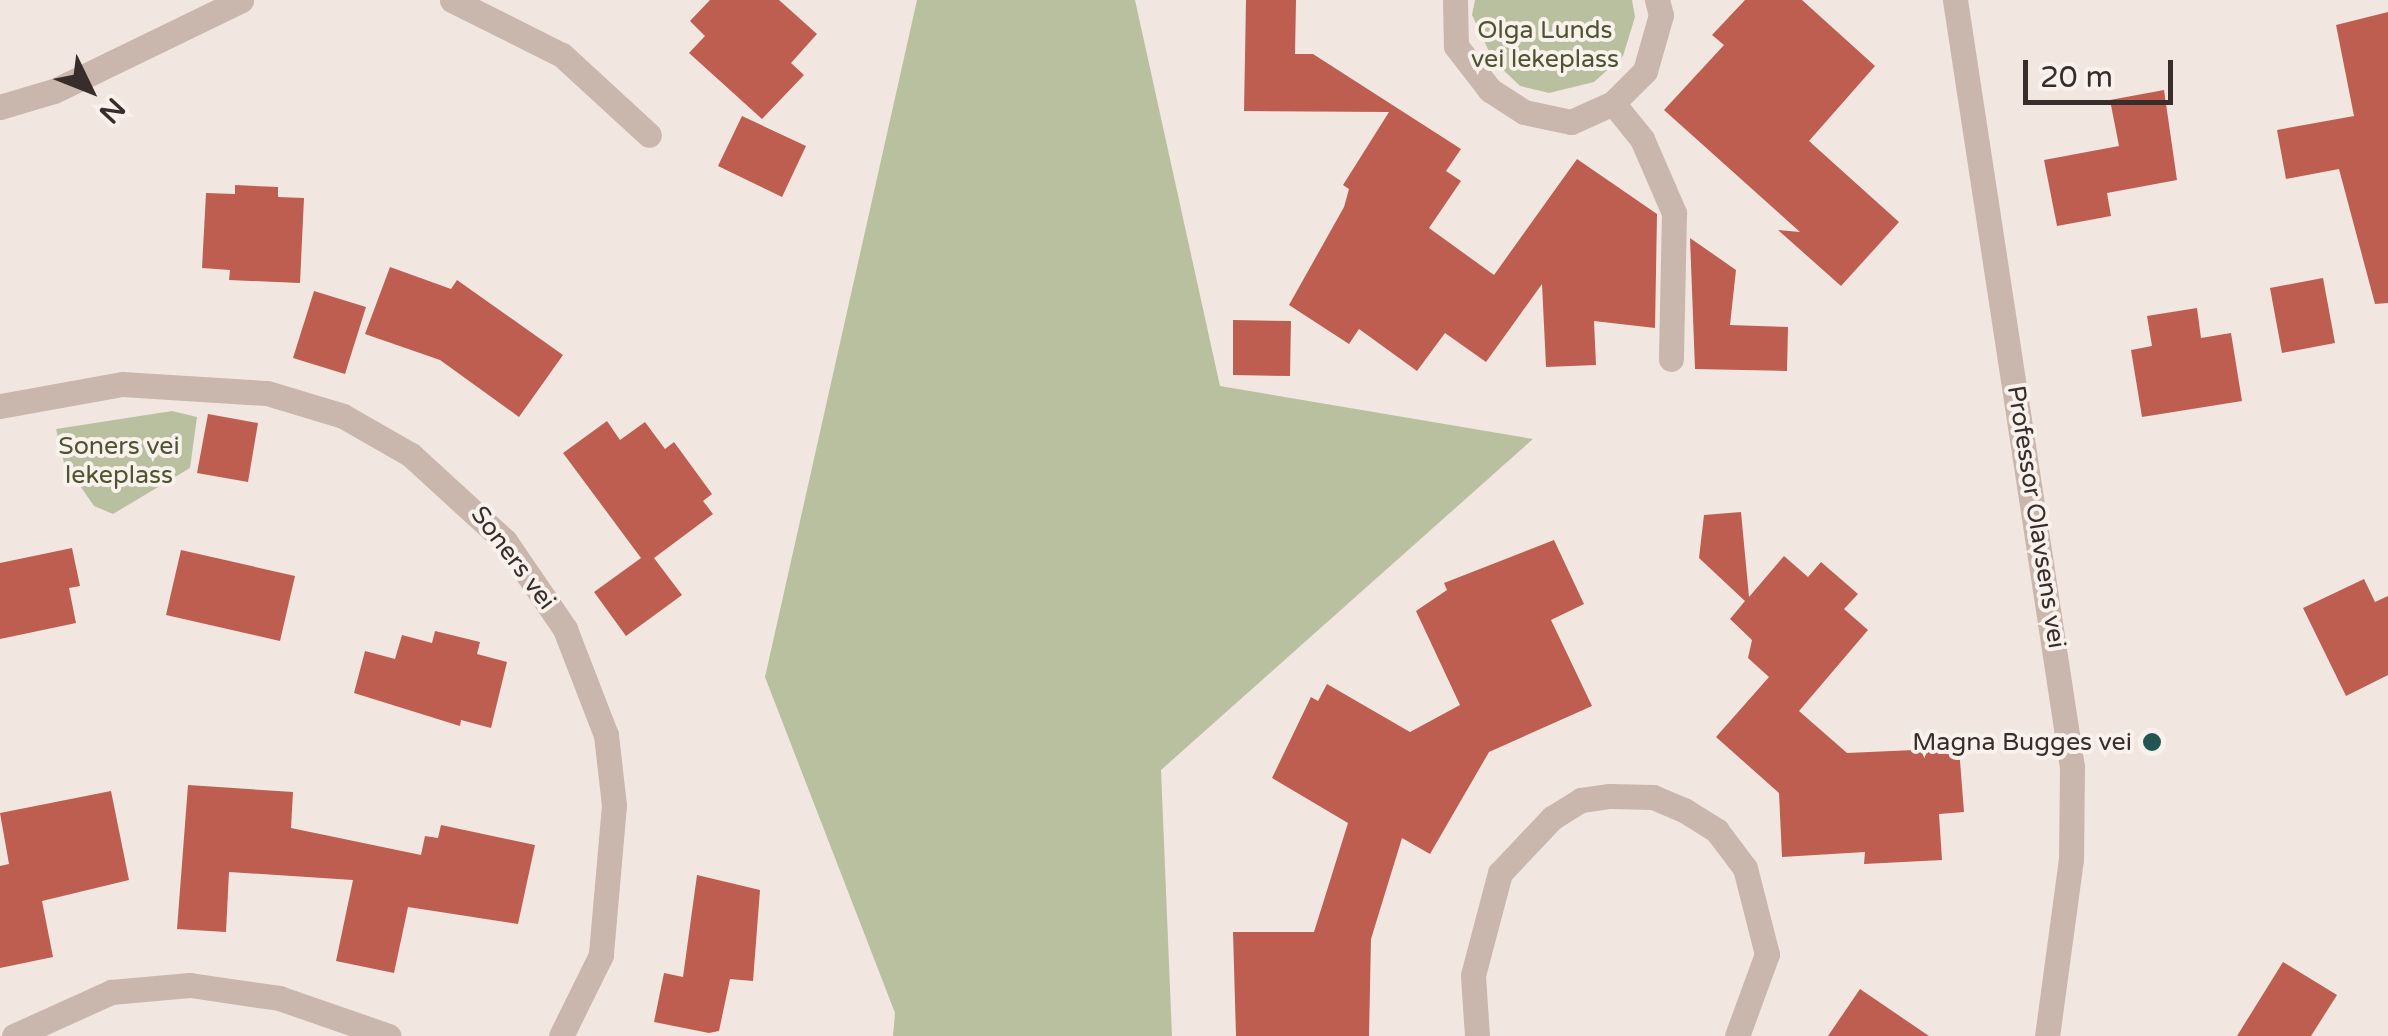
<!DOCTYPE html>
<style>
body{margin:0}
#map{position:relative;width:2388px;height:1036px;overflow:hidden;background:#f1e7e0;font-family:"Varela Round",sans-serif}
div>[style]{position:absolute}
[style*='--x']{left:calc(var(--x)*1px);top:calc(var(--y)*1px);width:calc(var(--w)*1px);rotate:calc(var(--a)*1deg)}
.green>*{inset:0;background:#b9c0a0}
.building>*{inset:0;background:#be5e51}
.minor>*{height:25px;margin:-12.5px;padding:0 12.5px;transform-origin:12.5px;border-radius:12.5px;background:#c9b6ac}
.dots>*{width:28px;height:28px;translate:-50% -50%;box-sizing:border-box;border:5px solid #f9f1ec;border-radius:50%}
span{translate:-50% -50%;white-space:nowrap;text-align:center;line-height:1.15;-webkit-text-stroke:8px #f9f1ec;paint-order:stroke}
.park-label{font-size:25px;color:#4c5430}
.street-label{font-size:25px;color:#382d2a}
.poi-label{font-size:25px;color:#382d2a}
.right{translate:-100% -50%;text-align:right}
.north{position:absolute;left:40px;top:40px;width:100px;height:100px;-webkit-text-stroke:8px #f9f1ec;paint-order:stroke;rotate:133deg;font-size:28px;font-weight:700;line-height:40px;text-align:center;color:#382d2a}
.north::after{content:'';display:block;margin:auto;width:35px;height:45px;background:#382d2a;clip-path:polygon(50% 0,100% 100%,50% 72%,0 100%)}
.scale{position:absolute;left:2023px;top:60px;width:150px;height:45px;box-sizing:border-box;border:5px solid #382d2a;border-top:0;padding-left:12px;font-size:30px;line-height:35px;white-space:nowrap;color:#382d2a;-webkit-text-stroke:8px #f9f1ec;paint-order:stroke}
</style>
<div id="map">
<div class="green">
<i style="clip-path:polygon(917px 0,1135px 0,1220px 386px,1533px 439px,1161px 770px,1172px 1036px,893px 1036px,895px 1013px,765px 677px)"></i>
<i style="clip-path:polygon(1475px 0,1632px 0,1635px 17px,1623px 56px,1594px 82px,1549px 93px,1520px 86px,1493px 60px,1472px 15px)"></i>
<i style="clip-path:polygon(172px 411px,197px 417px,190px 468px,113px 514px,94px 506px,64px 463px,56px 429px)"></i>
</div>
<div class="building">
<i style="clip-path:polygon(710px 0,779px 0,817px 34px,791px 63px,804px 75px,762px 119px,689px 53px,705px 36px,690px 21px)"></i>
<i style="clip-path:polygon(1246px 0,1296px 0,1295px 54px,1313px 54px,1461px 149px,1446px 171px,1461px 181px,1429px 228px,1494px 275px,1577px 159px,1657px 214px,1655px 328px,1594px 321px,1596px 365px,1546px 367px,1542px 284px,1486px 362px,1445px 333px,1417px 371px,1359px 329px,1349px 344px,1289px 305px,1344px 207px,1349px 189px,1343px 185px,1389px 112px,1244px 111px)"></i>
<i style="clip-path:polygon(1745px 0,1802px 0,1875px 66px,1809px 141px,1899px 222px,1841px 286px,1778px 230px,1800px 232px,1664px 110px,1724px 45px,1712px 35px)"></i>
<i style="clip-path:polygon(2388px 12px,2388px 303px,2375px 304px,2339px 169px,2286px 179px,2277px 130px,2354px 116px,2336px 25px)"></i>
<i style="clip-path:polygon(2164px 90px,2177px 180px,2107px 193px,2111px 216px,2057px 226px,2044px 160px,2119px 146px,2110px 100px)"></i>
<i style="clip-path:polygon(742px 116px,806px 146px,782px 197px,718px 166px)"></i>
<i style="clip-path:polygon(235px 185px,278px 187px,278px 197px,304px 198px,300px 283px,229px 280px,230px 270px,202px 268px,206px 193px,235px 194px)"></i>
<i style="clip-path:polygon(1690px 238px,1736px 270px,1730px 325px,1788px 327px,1787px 371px,1695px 369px)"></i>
<i style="clip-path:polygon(390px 267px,451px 289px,457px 280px,563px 355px,519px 417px,440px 360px,365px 334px)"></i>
<i style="clip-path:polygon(2323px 278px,2335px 343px,2282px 353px,2270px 288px)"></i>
<i style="clip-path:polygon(314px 291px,366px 307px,345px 374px,293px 358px)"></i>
<i style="clip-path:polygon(2197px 308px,2201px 338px,2231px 333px,2242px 401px,2142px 417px,2131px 350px,2152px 346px,2147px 316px)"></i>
<i style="clip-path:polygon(1233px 320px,1291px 321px,1290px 376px,1233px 375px)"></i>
<i style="clip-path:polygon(208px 414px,258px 423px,248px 482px,197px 473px)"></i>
<i style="clip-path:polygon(607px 421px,620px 440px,645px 422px,665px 449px,674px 442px,712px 494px,703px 501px,713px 514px,654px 558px,682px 595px,626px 636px,594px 592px,641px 558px,563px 453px)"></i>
<i style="clip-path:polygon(1741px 512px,1749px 597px,1784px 556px,1808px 577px,1821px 562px,1858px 594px,1844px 609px,1868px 630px,1799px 711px,1847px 753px,1959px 748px,1964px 812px,1939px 814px,1942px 860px,1864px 864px,1865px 852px,1782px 857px,1779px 793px,1716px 737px,1769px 677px,1748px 658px,1752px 640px,1730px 619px,1745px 601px,1699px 558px,1704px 515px)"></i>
<i style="clip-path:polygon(1554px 540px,1584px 604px,1551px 620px,1592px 706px,1489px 752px,1430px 854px,1402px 838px,1371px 939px,1369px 1036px,1236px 1036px,1233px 932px,1314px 932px,1348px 823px,1272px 778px,1311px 697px,1318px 701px,1327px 684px,1410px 732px,1460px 705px,1416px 611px,1447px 590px,1444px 583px)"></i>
<i style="clip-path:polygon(72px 548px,80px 586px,69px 588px,76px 623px,0 639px,0 563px)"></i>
<i style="clip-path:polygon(181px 550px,295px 576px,280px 641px,166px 615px)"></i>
<i style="clip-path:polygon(2364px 579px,2375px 602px,2388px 596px,2388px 675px,2346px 696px,2303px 608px)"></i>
<i style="clip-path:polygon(435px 631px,480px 642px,477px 654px,507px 662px,491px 728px,461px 720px,460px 726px,354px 693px,365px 651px,395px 659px,402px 635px,432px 643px)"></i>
<i style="clip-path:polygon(188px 785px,293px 792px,291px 828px,421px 855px,425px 836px,438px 838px,441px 825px,535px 845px,518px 924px,408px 907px,394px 973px,336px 961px,353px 880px,229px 872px,226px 932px,177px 929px)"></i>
<i style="clip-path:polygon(111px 791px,129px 880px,42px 901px,53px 957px,0 968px,0 866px,9px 864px,0 813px)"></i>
<i style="clip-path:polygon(697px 875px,760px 890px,753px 981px,730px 979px,719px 1031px,709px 1033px,654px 1022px,664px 973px,683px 977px)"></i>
<i style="clip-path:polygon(2283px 962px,2337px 995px,2311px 1036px,2237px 1036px)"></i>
<i style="clip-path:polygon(1860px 989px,1929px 1036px,1828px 1036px)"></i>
</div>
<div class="minor">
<i style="--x:452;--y:0;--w:123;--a:26.6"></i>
<i style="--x:562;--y:55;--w:118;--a:42.6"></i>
<i style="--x:1455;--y:0;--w:46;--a:88.8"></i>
<i style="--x:1456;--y:46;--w:56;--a:52.3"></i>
<i style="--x:1490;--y:90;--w:40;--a:32.9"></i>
<i style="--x:1524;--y:112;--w:48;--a:12"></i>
<i style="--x:1571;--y:122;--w:46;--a:-24.3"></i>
<i style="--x:1613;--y:103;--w:45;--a:-45"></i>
<i style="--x:1645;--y:71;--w:58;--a:-74.1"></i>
<i style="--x:1661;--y:15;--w:16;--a:-105"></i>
<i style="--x:1955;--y:0;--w:776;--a:81.33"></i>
<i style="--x:2072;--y:767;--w:92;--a:90.6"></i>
<i style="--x:2071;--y:859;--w:179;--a:97.7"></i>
<i style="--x:1613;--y:103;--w:46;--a:51.1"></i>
<i style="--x:1642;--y:139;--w:81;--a:66.6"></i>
<i style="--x:1674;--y:213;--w:146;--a:91.2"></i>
<i style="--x:0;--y:107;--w:56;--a:-16.5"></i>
<i style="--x:54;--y:91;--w:208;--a:-25.9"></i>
<i style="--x:0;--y:406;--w:124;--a:-10.2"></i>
<i style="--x:122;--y:384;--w:145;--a:3.6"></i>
<i style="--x:267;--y:393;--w:79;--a:16.8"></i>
<i style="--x:343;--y:416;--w:78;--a:29.8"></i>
<i style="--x:411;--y:455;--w:127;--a:42.5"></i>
<i style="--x:505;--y:541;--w:107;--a:55.7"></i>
<i style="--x:565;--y:629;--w:114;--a:68.9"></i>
<i style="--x:606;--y:735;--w:70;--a:83.5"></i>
<i style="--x:614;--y:805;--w:151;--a:95"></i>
<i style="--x:601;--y:955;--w:90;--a:116.3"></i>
<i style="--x:14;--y:1036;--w:107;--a:-24.4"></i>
<i style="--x:111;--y:992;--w:79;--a:-5.1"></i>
<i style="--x:190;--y:985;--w:90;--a:8.3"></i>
<i style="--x:279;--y:998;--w:116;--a:19.1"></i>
<i style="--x:1477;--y:1036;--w:61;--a:-93.8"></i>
<i style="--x:1473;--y:975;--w:106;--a:-75.2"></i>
<i style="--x:1500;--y:873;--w:76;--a:-46.6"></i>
<i style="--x:1552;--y:818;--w:34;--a:-32"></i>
<i style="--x:1581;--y:800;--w:29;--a:-8"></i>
<i style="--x:1610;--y:796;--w:43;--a:1.3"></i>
<i style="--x:1653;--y:797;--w:34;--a:23"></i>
<i style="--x:1684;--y:810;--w:39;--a:32"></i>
<i style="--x:1717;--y:831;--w:46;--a:52.9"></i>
<i style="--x:1745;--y:868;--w:89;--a:75.7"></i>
<i style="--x:1767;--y:954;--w:87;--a:110.1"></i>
</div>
<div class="dots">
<i style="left:2152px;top:742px;background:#235653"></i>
</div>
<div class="park-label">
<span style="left:1545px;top:45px">Olga Lunds<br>vei lekeplass</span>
<span style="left:119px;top:461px">Soners vei<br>lekeplass</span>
</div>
<div class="street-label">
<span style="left:2036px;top:517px;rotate:81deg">Professor Olavsens vei</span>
<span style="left:513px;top:558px;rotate:53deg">Soners vei</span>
</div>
<div class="poi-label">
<span class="right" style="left:2132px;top:742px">Magna Bugges vei</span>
</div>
<div class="north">N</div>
<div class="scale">20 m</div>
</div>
